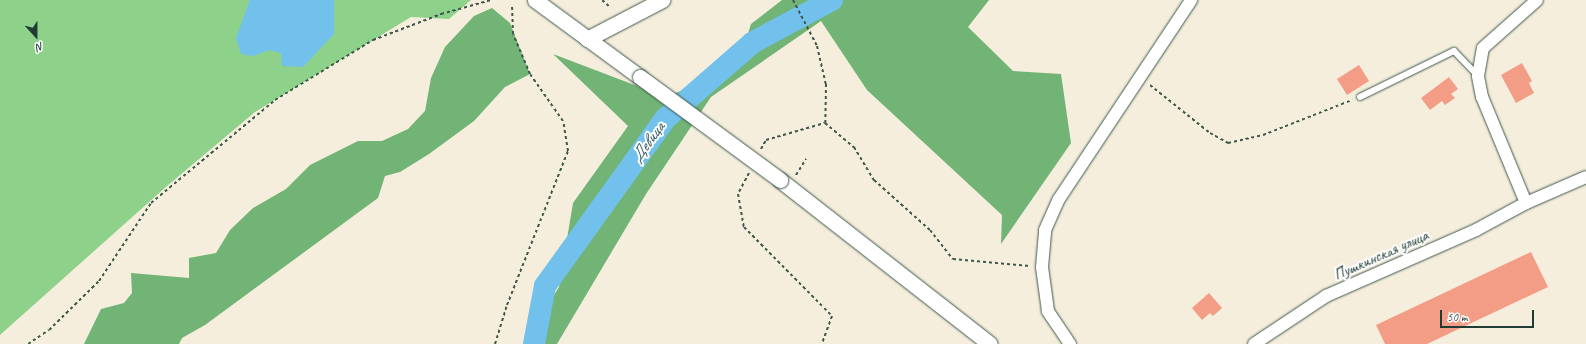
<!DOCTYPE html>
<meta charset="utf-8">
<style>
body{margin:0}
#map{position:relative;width:1586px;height:344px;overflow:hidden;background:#f5eedc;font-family:Caveat,sans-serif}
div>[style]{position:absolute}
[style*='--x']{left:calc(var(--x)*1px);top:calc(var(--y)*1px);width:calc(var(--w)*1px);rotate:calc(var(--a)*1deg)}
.green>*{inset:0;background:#8dd18a}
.forest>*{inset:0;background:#72b376}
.water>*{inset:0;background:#72c1ed}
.river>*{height:22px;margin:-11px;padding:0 11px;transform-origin:11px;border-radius:11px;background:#72c1ed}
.building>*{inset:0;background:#f39c86}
.path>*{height:2px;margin-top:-1px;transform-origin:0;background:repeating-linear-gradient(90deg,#3f584d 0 3px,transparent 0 6px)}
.roads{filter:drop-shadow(0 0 1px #3f584d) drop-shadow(0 0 1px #3f584d)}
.service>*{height:6px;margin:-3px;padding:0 3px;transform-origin:3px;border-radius:3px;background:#fff}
.minor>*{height:12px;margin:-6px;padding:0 6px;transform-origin:6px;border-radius:6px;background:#fff}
.tertiary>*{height:15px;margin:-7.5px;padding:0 7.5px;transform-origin:7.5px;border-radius:7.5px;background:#fff}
.bridges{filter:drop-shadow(0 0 1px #3f584d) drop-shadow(0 0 1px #3f584d)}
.tertiary-bridge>*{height:15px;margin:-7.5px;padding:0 7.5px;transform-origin:7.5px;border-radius:7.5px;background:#fff}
span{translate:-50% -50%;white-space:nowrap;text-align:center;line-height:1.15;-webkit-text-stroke:4px #fff;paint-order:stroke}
.street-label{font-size:16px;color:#1f3d34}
.water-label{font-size:17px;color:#345e62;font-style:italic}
.north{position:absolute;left:16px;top:16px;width:40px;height:40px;-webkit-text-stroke:3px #fff;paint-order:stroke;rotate:159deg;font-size:11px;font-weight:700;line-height:16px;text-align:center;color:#1f3d34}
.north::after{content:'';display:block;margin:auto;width:14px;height:18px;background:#1f3d34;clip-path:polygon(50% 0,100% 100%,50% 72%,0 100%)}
.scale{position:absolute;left:1440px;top:310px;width:94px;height:18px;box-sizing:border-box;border:2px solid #1f3d34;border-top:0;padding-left:5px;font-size:12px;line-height:14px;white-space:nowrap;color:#1f3d34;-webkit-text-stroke:3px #fff;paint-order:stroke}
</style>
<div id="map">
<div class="green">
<i style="clip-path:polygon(0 0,471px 0,449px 19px,411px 17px,255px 112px,167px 186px,0 335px)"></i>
</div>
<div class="forest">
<i style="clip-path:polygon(782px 0,989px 0,968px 27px,1013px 71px,1061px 74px,1071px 143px,1001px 244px,1002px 215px,867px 90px,821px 21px,711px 97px,646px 194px,557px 344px,523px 344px,559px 287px,573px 203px,628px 126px,553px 54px,666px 97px,737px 68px,751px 24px)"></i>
<i style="clip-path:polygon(492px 8px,510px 23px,530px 74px,505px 87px,474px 121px,429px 154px,400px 172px,385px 176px,378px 198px,205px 325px,182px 338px,179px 344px,84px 344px,101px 309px,124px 303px,132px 293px,131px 273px,189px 278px,189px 258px,216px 253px,230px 230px,253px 208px,286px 189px,310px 165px,358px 141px,382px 141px,408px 129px,425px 111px,431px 78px,445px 47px,474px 16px)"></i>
</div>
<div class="water">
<i style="clip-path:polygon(250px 0,334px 0,334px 34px,303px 67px,282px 66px,281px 53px,269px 50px,253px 56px,241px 54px,236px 38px)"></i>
</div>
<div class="river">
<i style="--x:534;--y:344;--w:59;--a:-79.3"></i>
<i style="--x:545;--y:286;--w:206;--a:-54.3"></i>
<i style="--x:665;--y:119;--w:116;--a:-41.1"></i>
<i style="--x:752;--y:43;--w:91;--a:-28.3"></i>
</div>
<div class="building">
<i style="clip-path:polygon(1522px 63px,1532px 81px,1529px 83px,1534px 93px,1516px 103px,1501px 75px)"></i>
<i style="clip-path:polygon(1359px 65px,1369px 81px,1347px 95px,1337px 79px)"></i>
<i style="clip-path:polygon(1449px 77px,1458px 89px,1451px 94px,1455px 98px,1445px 105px,1442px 101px,1430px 110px,1421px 98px)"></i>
<i style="clip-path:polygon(1531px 252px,1548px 287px,1427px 344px,1385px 344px,1376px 325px)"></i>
<i style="clip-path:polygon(1209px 293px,1222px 308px,1213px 316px,1210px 313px,1202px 320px,1192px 308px)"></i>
</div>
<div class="path">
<i style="--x:602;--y:0;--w:9;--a:41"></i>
<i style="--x:793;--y:0;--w:52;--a:62.4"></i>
<i style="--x:817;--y:46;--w:39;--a:77"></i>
<i style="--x:826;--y:84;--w:39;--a:91"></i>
<i style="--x:1150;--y:85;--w:77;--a:38.7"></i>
<i style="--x:1210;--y:133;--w:21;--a:29"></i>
<i style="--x:1228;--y:143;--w:36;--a:-13"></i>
<i style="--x:1263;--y:135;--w:96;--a:-21.5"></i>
<i style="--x:761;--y:149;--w:10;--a:-61"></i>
<i style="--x:766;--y:140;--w:61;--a:-16.1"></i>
<i style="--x:825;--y:123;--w:38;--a:40"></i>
<i style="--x:854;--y:147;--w:39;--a:59"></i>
<i style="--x:874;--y:180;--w:75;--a:41.8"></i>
<i style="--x:930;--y:230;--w:37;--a:52"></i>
<i style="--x:953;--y:259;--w:77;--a:5.2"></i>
<i style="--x:749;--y:173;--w:24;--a:118"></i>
<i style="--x:738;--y:194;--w:34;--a:80"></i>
<i style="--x:744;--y:227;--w:125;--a:45.3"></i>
<i style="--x:832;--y:316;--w:30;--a:110"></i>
<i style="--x:796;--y:175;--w:19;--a:-58"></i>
<i style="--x:28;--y:344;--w:25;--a:-34"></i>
<i style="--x:49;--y:330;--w:70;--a:-44.4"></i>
<i style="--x:99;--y:281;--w:94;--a:-56.3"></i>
<i style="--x:151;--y:203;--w:161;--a:-39.7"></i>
<i style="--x:275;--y:100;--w:115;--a:-31.5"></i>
<i style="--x:373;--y:40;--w:73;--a:-20.9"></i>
<i style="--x:441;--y:14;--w:52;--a:-15.6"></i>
<i style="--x:495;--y:344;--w:41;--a:-72.9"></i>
<i style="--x:507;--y:305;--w:166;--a:-68.4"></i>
<i style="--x:568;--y:151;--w:30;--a:-99"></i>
<i style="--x:563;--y:121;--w:57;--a:-125.1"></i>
<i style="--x:530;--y:74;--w:43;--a:-113"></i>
<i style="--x:513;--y:34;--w:29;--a:-92"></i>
</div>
<div class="roads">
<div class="service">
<i style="--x:1360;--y:97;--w:105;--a:-26.1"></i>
<i style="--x:1454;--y:51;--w:35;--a:46"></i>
</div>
<div class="minor">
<i style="--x:1526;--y:203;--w:115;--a:-112.5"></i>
<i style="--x:1482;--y:97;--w:21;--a:-101"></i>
<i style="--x:1478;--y:76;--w:28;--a:-80"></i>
<i style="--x:1483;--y:48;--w:72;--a:-41.6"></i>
<i style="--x:1070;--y:344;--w:40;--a:-124"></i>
<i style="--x:1048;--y:311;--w:44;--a:-97.8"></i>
<i style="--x:1042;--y:267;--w:37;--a:-85"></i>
<i style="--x:1045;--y:230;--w:34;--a:-66"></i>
<i style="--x:1059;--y:199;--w:239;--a:-56.4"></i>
<i style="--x:1254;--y:344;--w:87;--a:-33.7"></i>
<i style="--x:1326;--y:296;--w:164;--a:-23.7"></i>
<i style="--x:1476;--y:230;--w:57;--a:-28.4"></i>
<i style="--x:1526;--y:203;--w:65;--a:-23.4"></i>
</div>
<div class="tertiary">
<i style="--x:535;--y:0;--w:130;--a:36.3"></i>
<i style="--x:587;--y:39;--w:85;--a:-27.5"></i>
<i style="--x:780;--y:180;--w:266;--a:38"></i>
</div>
</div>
<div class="bridges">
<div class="tertiary-bridge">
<i style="--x:640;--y:77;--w:174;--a:36.3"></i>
</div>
</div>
<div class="street-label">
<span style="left:1381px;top:255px;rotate:-24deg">Пушкинская улица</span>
</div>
<div class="water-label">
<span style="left:648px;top:142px;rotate:-54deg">Девица</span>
</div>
<div class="north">N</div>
<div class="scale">50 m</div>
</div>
